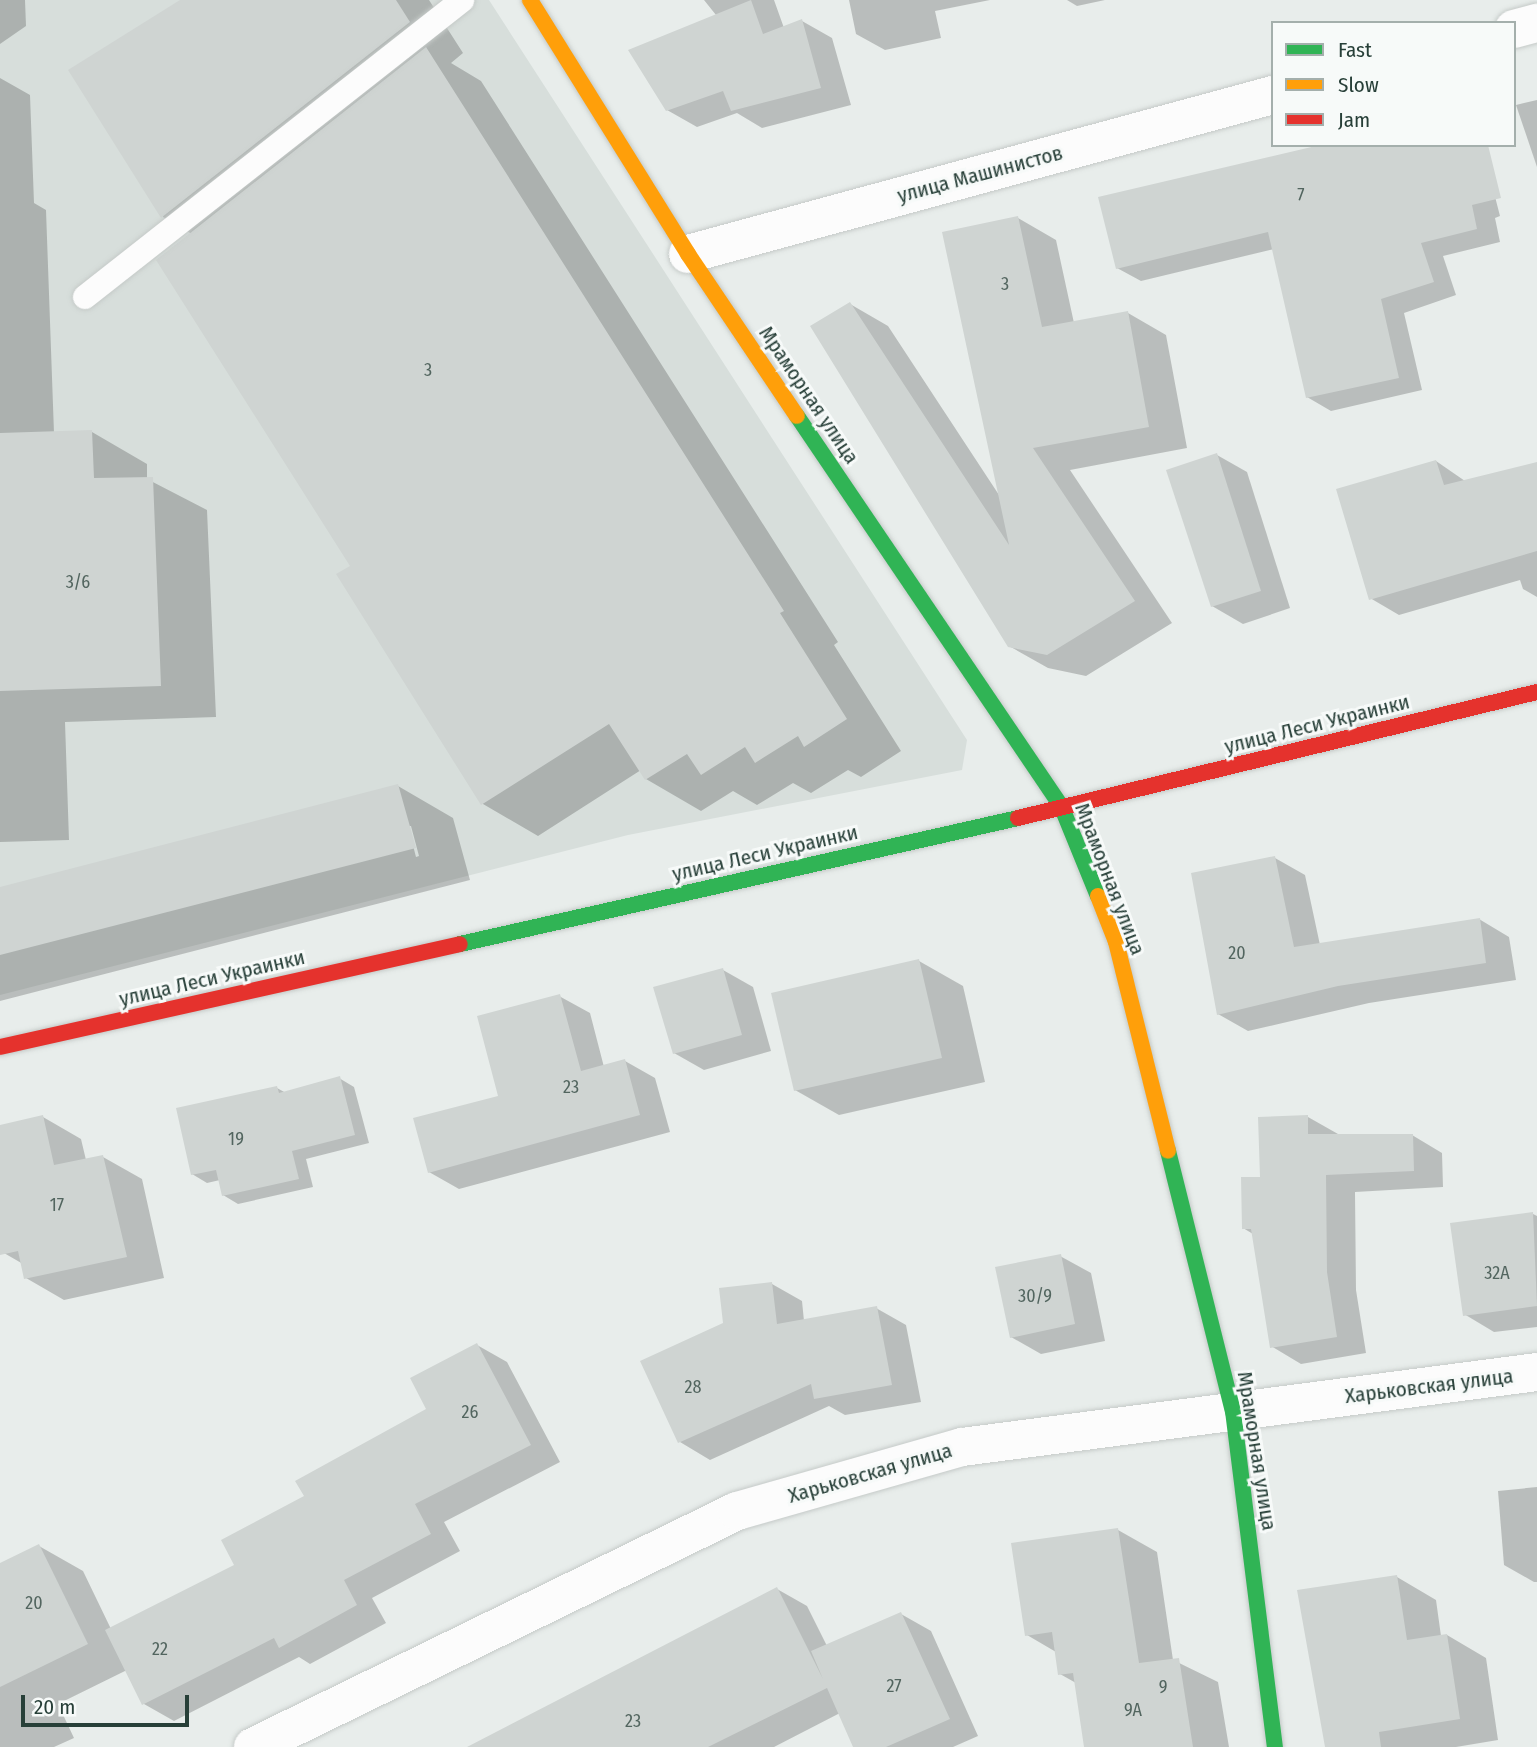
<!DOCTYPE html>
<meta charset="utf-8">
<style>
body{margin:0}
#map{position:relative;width:1537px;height:1747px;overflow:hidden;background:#e8edeb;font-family:"Fira Sans Condensed",sans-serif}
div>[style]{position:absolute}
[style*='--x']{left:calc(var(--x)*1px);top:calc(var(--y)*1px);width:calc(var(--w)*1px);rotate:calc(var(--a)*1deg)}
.built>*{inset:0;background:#d7dedb}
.shadow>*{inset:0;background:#0003}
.building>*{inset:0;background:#cfd4d2}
.roads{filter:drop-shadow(0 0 2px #c5cac8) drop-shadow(0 0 2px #c5cac8)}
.lane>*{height:24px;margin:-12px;padding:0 12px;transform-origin:12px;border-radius:12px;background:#fcfcfc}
.street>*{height:38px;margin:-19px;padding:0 19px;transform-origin:19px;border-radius:19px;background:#fcfcfc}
.fast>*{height:16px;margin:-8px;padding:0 8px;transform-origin:8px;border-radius:8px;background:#30b455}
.slow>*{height:16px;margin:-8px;padding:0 8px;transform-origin:8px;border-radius:8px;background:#ff9f0a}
.jam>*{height:16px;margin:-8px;padding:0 8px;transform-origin:8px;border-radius:8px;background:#e5322d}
span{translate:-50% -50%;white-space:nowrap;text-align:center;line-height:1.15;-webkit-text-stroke:6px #f7faf9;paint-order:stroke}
.number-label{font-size:18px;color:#52655f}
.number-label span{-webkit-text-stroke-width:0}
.street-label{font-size:21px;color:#273f38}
.legend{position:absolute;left:1271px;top:21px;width:245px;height:126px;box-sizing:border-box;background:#f7faf9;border:2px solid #a4afac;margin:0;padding:9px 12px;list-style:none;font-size:21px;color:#273f38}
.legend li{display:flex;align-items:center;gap:14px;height:35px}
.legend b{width:35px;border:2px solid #a4afac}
.scale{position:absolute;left:21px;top:1695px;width:168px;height:32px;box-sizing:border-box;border:4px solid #273f38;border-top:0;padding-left:9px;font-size:21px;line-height:24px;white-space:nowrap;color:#273f38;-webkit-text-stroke:5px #f7faf9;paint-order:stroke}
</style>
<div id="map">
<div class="built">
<i style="clip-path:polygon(0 0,489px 0,967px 740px,962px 770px,628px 835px,0 995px)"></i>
</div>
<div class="shadow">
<i style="clip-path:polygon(0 0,25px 0,26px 26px,0 44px)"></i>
<i style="clip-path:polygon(183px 0,429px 0,463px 53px,451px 63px,481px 81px,838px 642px,834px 645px,901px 751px,861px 777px,848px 770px,811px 793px,793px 783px,757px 805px,733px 791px,701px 811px,646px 779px,641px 770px,538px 836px,483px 804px,352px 566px,192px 234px,163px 217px)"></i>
<i style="clip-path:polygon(704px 0,774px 0,784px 28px,802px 21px,832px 38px,851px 105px,762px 128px,737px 113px,697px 127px,667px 110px,716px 15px)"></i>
<i style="clip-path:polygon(849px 0,990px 0,935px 11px,941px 38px,885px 50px,856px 34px)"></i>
<i style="clip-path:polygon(1067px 0,1105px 0,1077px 6px)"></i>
<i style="clip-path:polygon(0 78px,30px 95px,34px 203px,46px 210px,54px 433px,92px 432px,147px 464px,147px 479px,207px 510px,216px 717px,65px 722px,69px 840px,0 842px)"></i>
<i style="clip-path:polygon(1537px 100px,1537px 167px,1516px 105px)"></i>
<i style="clip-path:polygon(1483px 150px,1500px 216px,1495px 218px,1500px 242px,1443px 256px,1456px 295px,1404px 313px,1422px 390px,1331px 411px,1307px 397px,1274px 249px,1141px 281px,1117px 268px)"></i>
<i style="clip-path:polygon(1018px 218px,1056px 240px,1074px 323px,1128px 313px,1166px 335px,1187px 448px,1070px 470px,1172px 623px,1086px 676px,1048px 668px,1009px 646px,850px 304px,888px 326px,1001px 498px)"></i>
<i style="clip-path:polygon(1217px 455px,1247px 472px,1290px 608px,1243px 624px,1212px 606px)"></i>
<i style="clip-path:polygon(1436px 461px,1465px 481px,1537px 464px,1537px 597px,1523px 589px,1520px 580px,1399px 615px,1370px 598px)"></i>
<i style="clip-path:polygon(evenodd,398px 786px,453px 818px,470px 880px,0 1001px,0 888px,398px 786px,408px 826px,411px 826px,419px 856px,416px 857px,408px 826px)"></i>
<i style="clip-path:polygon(1275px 858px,1305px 875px,1320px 945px,1479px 919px,1509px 937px,1516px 980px,1369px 1003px,1248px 1031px,1218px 1014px)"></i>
<i style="clip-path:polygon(919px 961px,963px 986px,985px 1082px,839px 1115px,795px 1090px)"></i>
<i style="clip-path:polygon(723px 970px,753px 987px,771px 1051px,704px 1070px,674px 1053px)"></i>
<i style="clip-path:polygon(559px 996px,590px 1013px,604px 1067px,625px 1061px,655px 1078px,670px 1132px,459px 1189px,429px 1172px,500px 1097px)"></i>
<i style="clip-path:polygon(339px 1078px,354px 1087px,369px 1143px,306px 1159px,313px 1187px,238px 1204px,223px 1195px,220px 1180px,207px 1183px,192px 1174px,277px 1088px,286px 1093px)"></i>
<i style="clip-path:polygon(43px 1117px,81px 1139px,86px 1160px,103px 1157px,142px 1179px,164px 1278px,64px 1300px,26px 1278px,23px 1264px,4px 1253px,0 1126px)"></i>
<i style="clip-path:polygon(1308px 1117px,1338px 1134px,1412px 1135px,1442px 1153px,1443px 1187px,1355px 1192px,1356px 1290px,1366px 1353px,1301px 1364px,1271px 1346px,1253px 1234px,1243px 1228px,1262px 1178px)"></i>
<i style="clip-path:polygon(1533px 1214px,1537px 1216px,1537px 1327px,1494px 1332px,1464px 1314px)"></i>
<i style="clip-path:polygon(1060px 1256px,1091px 1273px,1105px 1341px,1041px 1354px,1011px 1337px)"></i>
<i style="clip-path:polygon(772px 1284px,802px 1301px,804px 1321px,876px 1308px,906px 1325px,921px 1402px,845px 1415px,829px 1406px,710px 1460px,680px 1442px,724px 1324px)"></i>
<i style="clip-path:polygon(477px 1345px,507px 1362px,560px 1462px,444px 1522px,460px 1551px,372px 1598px,386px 1623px,310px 1664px,299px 1657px,174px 1721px,144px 1704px,127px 1670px,58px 1704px,74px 1738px,54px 1747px,0 1747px,0 1565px,39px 1546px,83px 1571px,111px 1629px,237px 1566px,306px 1496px,429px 1410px)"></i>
<i style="clip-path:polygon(1537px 1487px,1537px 1582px,1534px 1582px,1504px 1565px,1498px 1491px)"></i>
<i style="clip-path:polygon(1118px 1530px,1157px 1552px,1173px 1660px,1218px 1682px,1229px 1747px,1085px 1747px,1076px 1683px,1060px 1674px,1056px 1652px,1027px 1635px)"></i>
<i style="clip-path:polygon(1397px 1577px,1436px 1600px,1441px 1636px,1447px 1635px,1486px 1658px,1498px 1740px,1456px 1747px,1326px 1747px)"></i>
<i style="clip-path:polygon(777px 1589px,807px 1606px,827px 1646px,901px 1614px,931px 1631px,978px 1736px,953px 1747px,855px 1747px,840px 1713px,774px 1747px,474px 1747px)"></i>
</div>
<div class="building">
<i style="clip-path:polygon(180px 0,396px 0,410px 22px,161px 218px,68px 70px)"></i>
<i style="clip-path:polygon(751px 0,763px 34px,802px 19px,821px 88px,731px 111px,723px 91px,666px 111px,628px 50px)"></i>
<i style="clip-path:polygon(426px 47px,784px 611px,780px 613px,847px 719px,804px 747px,798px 736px,755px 763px,745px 747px,701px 775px,687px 754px,645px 780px,609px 724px,481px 805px,336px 574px,350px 566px,156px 260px)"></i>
<i style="clip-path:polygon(1320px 145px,1488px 145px,1501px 198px,1472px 205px,1477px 229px,1421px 243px,1434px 282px,1381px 299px,1399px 378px,1306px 398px,1268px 232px,1116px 269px,1098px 197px)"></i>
<i style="clip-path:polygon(1018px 216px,1042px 327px,1128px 311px,1149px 427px,1033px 448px,1135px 601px,1047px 655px,1008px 647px,810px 326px,850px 302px,1009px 545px,942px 232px)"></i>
<i style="clip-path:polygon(92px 430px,94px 478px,153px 477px,161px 686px,0 691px,0 433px)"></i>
<i style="clip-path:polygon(1217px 453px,1261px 591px,1211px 607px,1166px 470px)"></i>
<i style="clip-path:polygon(1436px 460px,1444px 485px,1537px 462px,1537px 551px,1369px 600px,1336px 489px)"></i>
<i style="clip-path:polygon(398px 784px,416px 848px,0 955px,0 887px)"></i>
<i style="clip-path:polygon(1275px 856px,1294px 947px,1480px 918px,1486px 963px,1338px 986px,1217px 1015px,1191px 873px)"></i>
<i style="clip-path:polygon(919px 959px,942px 1058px,794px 1091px,771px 993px)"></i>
<i style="clip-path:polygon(723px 968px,742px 1035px,673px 1054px,653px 987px)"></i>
<i style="clip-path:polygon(560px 994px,581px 1071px,625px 1059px,640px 1115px,428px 1173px,413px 1118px,498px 1096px,477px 1016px)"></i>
<i style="clip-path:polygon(340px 1076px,355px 1135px,292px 1151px,299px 1179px,222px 1196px,216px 1170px,191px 1175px,176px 1108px,277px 1086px,279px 1093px)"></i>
<i style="clip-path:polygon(43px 1115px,54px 1165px,103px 1155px,127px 1257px,24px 1279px,18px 1251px,0 1255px,0 1125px)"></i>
<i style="clip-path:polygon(1308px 1115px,1308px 1134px,1413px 1134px,1414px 1171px,1326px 1175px,1327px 1272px,1337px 1337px,1270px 1348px,1251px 1229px,1242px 1229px,1241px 1177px,1260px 1177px,1258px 1117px)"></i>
<i style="clip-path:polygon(1533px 1212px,1537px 1306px,1463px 1316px,1450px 1223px)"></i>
<i style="clip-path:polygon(1061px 1254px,1075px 1324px,1010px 1338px,995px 1267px)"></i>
<i style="clip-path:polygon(772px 1282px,777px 1324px,877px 1306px,892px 1385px,814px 1399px,811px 1384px,678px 1443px,640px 1361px,723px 1323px,719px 1288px)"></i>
<i style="clip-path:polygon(477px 1343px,531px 1445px,415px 1504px,431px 1534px,344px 1580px,357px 1605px,279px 1648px,274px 1638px,142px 1705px,105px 1630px,234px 1565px,221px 1540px,304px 1496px,295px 1481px,426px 1409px,410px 1378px)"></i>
<i style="clip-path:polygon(1118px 1528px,1139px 1663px,1179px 1658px,1193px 1747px,1084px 1747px,1073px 1673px,1058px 1675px,1052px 1632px,1025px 1636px,1011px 1543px)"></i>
<i style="clip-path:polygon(39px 1544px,88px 1644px,0 1687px,0 1563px)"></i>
<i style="clip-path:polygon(1397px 1575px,1407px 1640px,1447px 1634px,1460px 1719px,1379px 1732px,1381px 1747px,1325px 1747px,1297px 1590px)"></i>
<i style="clip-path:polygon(777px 1587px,823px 1679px,811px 1651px,901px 1612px,950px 1719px,886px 1747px,853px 1747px,827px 1688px,708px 1747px,467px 1747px)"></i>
</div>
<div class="roads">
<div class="lane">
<i style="--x:85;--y:297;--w:480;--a:-38.2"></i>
</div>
<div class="street">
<i style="--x:1514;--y:29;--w:24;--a:-15"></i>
<i style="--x:688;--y:254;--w:606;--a:-15.21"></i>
<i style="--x:253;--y:1747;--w:538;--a:-25.99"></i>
<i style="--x:737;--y:1511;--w:234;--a:-15.9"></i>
<i style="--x:962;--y:1447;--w:580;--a:-7.43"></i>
</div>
<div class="fast">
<i style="--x:797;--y:416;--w:473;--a:55.9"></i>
<i style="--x:1062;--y:808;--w:95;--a:67.8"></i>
<i style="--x:460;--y:944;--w:572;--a:-12.72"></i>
<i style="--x:1168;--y:1151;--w:268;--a:76"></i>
<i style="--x:1233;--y:1411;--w:339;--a:82.9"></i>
</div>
<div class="slow">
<i style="--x:530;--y:0;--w:299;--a:58.1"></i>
<i style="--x:688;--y:254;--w:195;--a:56.1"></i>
<i style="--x:1098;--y:896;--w:49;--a:68.6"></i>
<i style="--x:1116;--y:942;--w:215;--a:76"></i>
</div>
<div class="jam">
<i style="--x:1018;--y:818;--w:534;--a:-13.65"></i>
<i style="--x:0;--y:1047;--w:471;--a:-12.6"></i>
</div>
</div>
<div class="number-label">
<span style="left:1301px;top:195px">7</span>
<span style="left:1005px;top:284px">3</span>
<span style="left:428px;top:370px">3</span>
<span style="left:78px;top:582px">3/6</span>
<span style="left:1237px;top:953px">20</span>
<span style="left:571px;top:1087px">23</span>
<span style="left:236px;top:1139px">19</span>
<span style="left:57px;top:1205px">17</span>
<span style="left:1497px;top:1273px">32А</span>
<span style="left:1035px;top:1296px">30/9</span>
<span style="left:693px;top:1387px">28</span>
<span style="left:470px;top:1412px">26</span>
<span style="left:34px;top:1603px">20</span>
<span style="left:160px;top:1649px">22</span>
<span style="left:894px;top:1686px">27</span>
<span style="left:1163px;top:1687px">9</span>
<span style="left:1133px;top:1710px">9А</span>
<span style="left:633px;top:1721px">23</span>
</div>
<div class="street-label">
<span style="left:980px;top:174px;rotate:-15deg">улица Машинистов</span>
<span style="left:809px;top:395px;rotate:56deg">Мраморная улица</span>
<span style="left:1317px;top:724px;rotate:-14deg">улица Леси Украинки</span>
<span style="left:765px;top:853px;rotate:-13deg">улица Леси Украинки</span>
<span style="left:1110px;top:879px;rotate:69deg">Мраморная улица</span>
<span style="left:212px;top:978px;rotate:-13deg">улица Леси Украинки</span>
<span style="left:1429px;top:1386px;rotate:-7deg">Харьковская улица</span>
<span style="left:1257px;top:1451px;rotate:81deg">Мраморная улица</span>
<span style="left:870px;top:1473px;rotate:-16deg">Харьковская улица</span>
</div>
<ul class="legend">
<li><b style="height:9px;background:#30b455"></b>Fast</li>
<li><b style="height:9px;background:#ff9f0a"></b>Slow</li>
<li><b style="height:9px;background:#e5322d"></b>Jam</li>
</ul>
<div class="scale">20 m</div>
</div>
